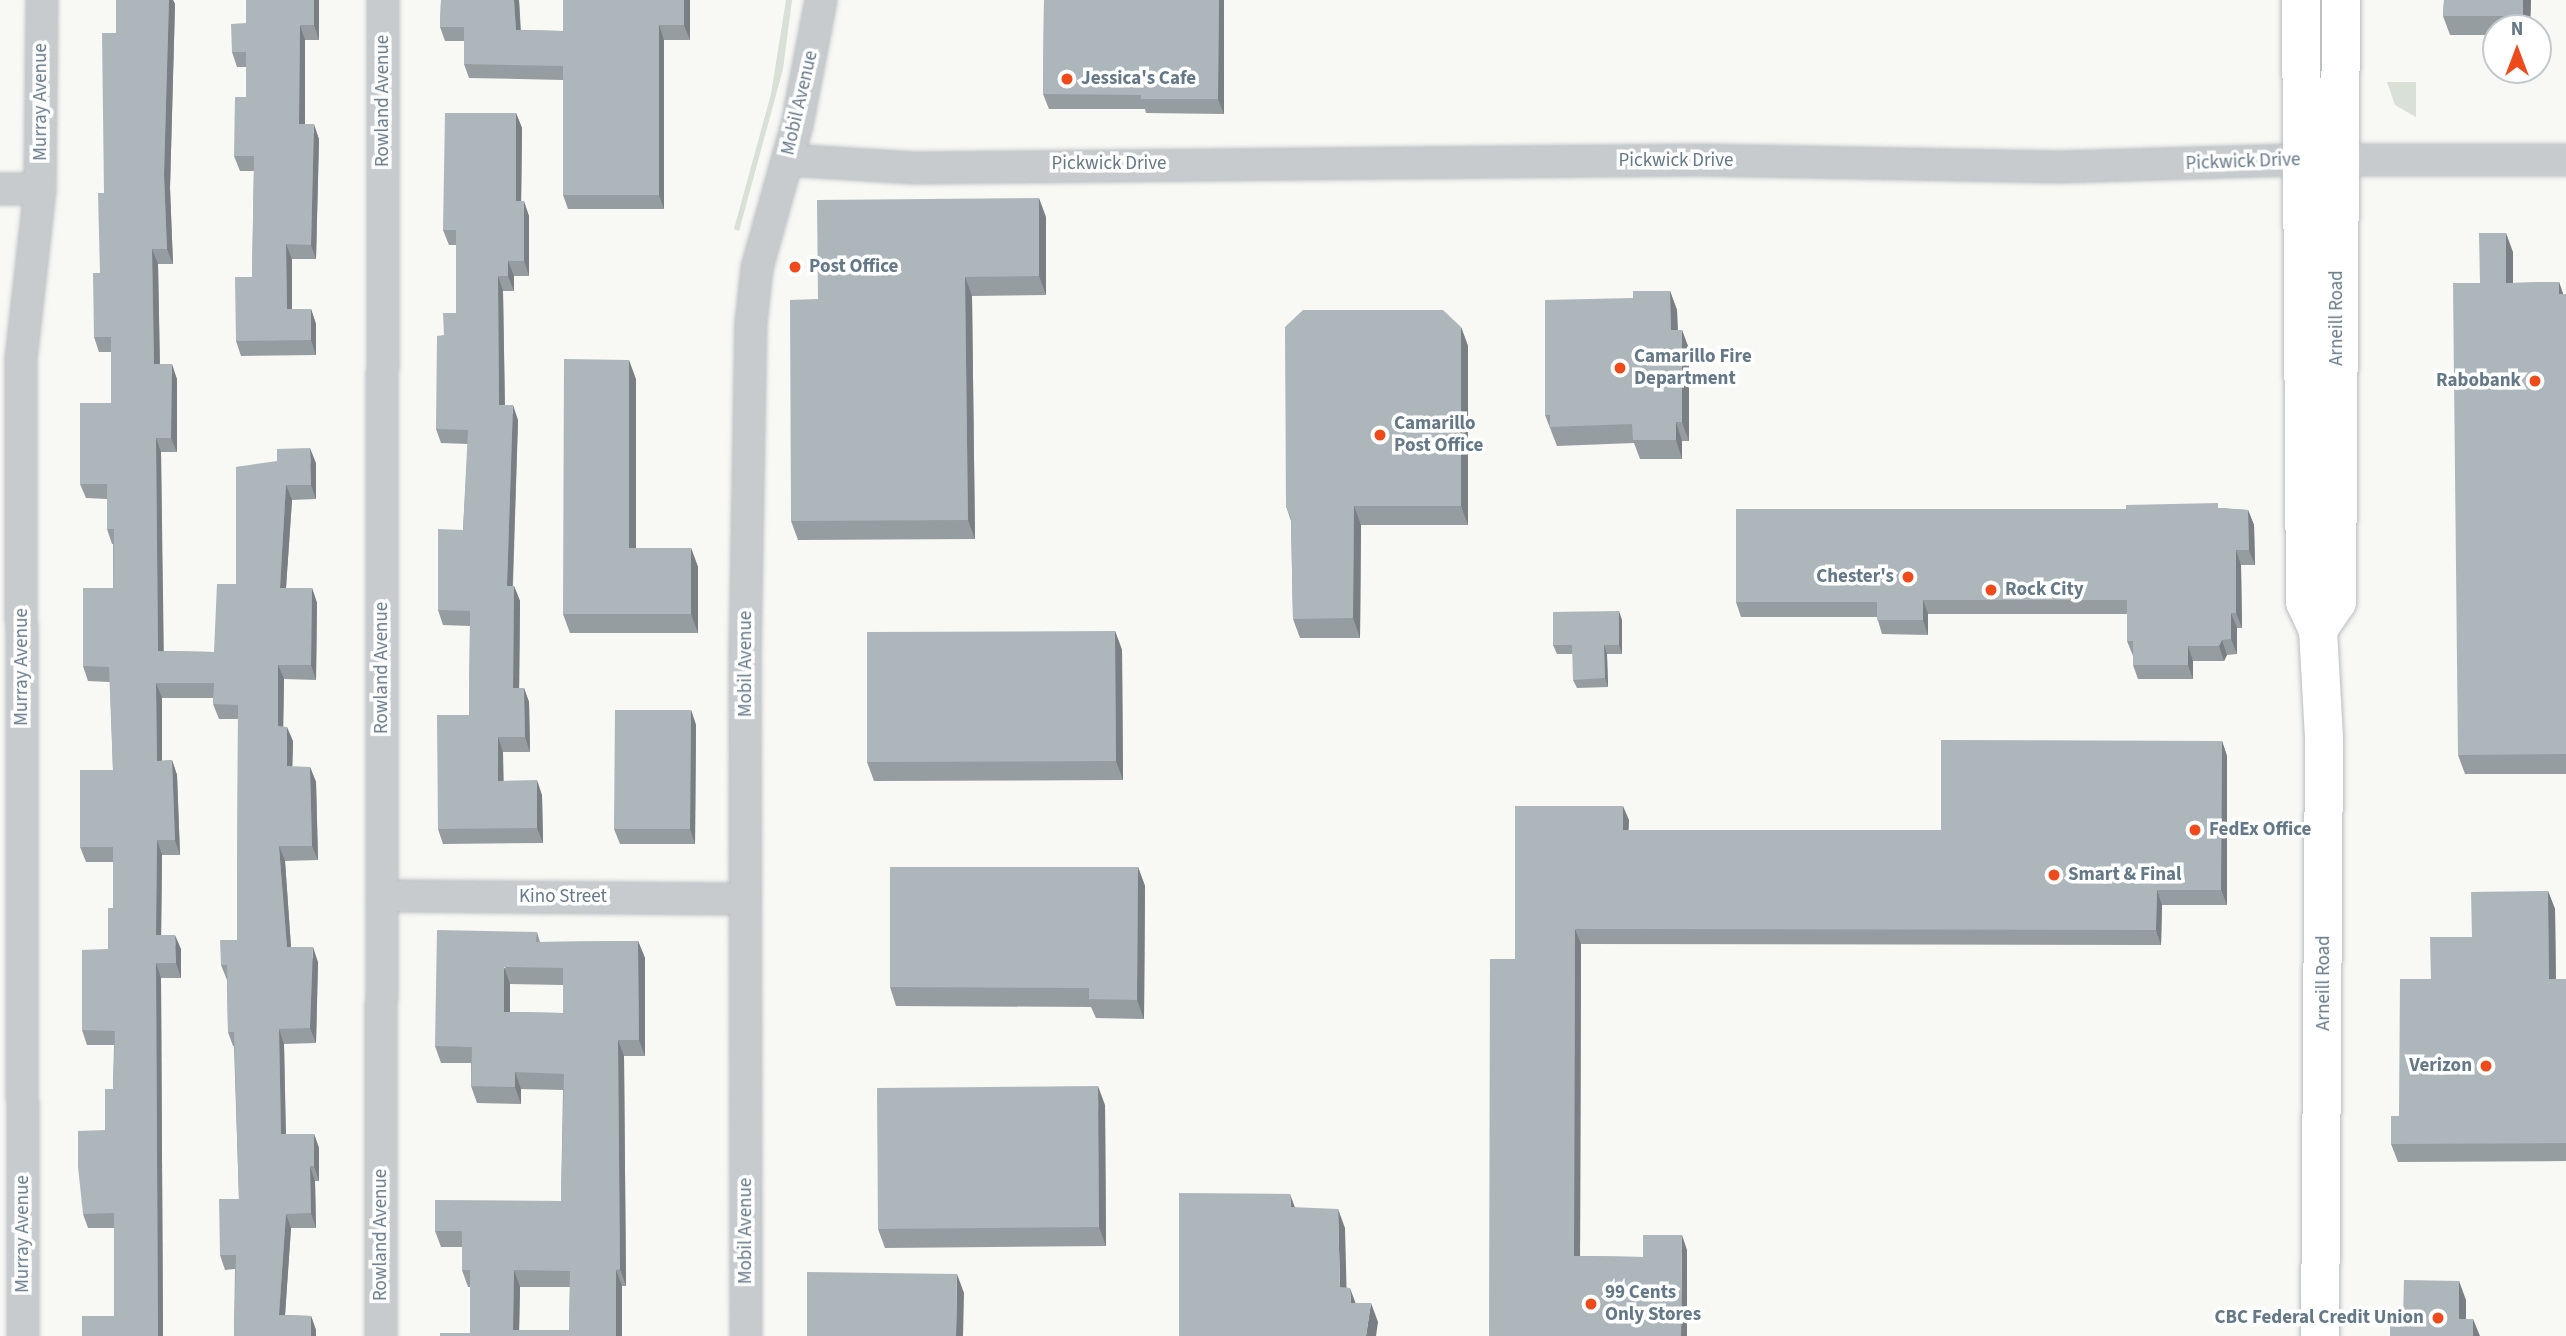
<!DOCTYPE html>
<style>
body{margin:0}
#map{position:relative;width:2566px;height:1336px;overflow:hidden;background:#f8f8f4;font-family:"Source Sans 3",sans-serif}
div>[style]{position:absolute}
[style*='--x']{left:calc(var(--x)*1px);top:calc(var(--y)*1px);width:calc(var(--w)*1px);rotate:calc(var(--a)*1deg)}
.green>*{inset:0;background:#d9e0d5}
.roads{filter:drop-shadow(0 0 2px #b7bdc1) drop-shadow(0 0 2px #b7bdc1)}
.minor>*{height:30px;margin:-15px;padding:0 15px;transform-origin:15px;border-radius:15px;background:#c7cbce}
.secondary>*{height:38px;margin:-19px;padding:0 19px;transform-origin:19px;border-radius:19px;background:#fff}
.wall>*{inset:0;background:#959da1}
.shaded-wall>*{inset:0;background:#797f83}
.building>*{inset:0;background:#adb6bb}
.dots>*{width:19px;height:19px;translate:-50% -50%;box-sizing:border-box;border:4px solid #fff;border-radius:50%}
span{translate:-50% -50%;white-space:nowrap;text-align:center;line-height:1.15;-webkit-text-stroke:7px #fff;paint-order:stroke}
.poi-label{font-size:19px;color:#647887;font-weight:700}
.left{translate:0 -50%;text-align:left}
.right{translate:-100% -50%;text-align:right}
.street-label{font-size:19px;color:#647887}
.north{position:absolute;left:2482px;top:14px;width:70px;height:70px;box-sizing:border-box;background:#fff;border:2px solid #c1c9cf;border-radius:50%;rotate:0deg;font-size:19px;font-weight:700;line-height:28px;text-align:center;color:#647887}
.north::after{content:'';display:block;margin:auto;width:24px;height:32px;background:#ef4a1c;clip-path:polygon(50% 0,100% 100%,50% 72%,0 100%)}
</style>
<div id="map">
<div class="green">
<i style="clip-path:polygon(786px 0,792px 0,783px 69px,739px 231px,734px 229px,771px 94px)"></i>
<i style="clip-path:polygon(2387px 82px,2416px 82px,2416px 117px,2395px 105px)"></i>
</div>
<div class="roads">
<div class="minor">
<i style="--x:787;--y:160;--w:128;--a:3.6"></i>
<i style="--x:915;--y:168;--w:784;--a:-0.58"></i>
<i style="--x:1699;--y:160;--w:361;--a:1.1"></i>
<i style="--x:2060;--y:167;--w:241;--a:-1.7"></i>
<i style="--x:2301;--y:160;--w:265;--a:0"></i>
<i style="--x:0;--y:189;--w:40;--a:0"></i>
<i style="--x:382;--y:896;--w:363;--a:0.5"></i>
<i style="--x:23;--y:1336;--w:977;--a:-90.12"></i>
<i style="--x:21;--y:359;--w:171;--a:-83.6"></i>
<i style="--x:40;--y:189;--w:189;--a:-89.4"></i>
<i style="--x:381;--y:1336;--w:1336;--a:-89.91"></i>
<i style="--x:746;--y:1336;--w:680;--a:-90.08"></i>
<i style="--x:745;--y:656;--w:333;--a:-89"></i>
<i style="--x:751;--y:323;--w:55;--a:-83.8"></i>
<i style="--x:757;--y:268;--w:148;--a:-74.4"></i>
<i style="--x:797;--y:125;--w:127;--a:-79.1"></i>
</div>
<div class="secondary">
<i style="--x:2301;--y:0;--w:602;--a:89.62"></i>
<i style="--x:2305;--y:602;--w:31;--a:65"></i>
<i style="--x:2318;--y:630;--w:108;--a:86.8"></i>
<i style="--x:2324;--y:738;--w:598;--a:90.38"></i>
<i style="--x:2318;--y:630;--w:34;--a:-56"></i>
<i style="--x:2337;--y:602;--w:602;--a:-89.62"></i>
</div>
</div>
<div class="wall">
<i style="clip-path:polygon(116px 0,173px 0,175px 4px,170px 188px,173px 264px,158px 264px,160px 364px,177px 379px,177px 452px,161px 452px,163px 651px,214px 652px,236px 584px,236px 467px,316px 463px,316px 499px,292px 500px,286px 588px,312px 588px,317px 603px,316px 680px,284px 679px,283px 727px,293px 741px,292px 767px,310px 767px,316px 782px,318px 860px,285px 861px,291px 947px,318px 962px,316px 1043px,284px 1044px,286px 1134px,314px 1134px,319px 1148px,319px 1181px,315px 1181px,316px 1228px,291px 1228px,285px 1315px,311px 1316px,316px 1330px,234px 1336px,235px 1269px,225px 1270px,220px 1255px,239px 1199px,234px 1046px,233px 1046px,228px 1032px,227px 980px,221px 965px,237px 940px,238px 719px,219px 719px,213px 704px,213px 698px,162px 698px,162px 761px,172px 760px,177px 775px,180px 855px,162px 855px,161px 935px,181px 949px,181px 978px,161px 978px,163px 1336px,82px 1336px,114px 1316px,114px 1228px,88px 1228px,83px 1214px,105px 1130px,113px 1089px,114px 1045px,87px 1045px,82px 1030px,108px 949px,113px 908px,113px 862px,86px 862px,80px 847px,113px 770px,110px 682px,88px 681px,83px 666px,113px 588px,113px 544px,112px 544px,107px 529px,107px 499px,86px 498px,80px 484px,111px 403px,111px 352px,99px 352px,94px 337px,100px 273px,104px 193px,116px 33px)"></i>
<i style="clip-path:polygon(246px 0,319px 0,319px 40px,305px 40px,305px 124px,319px 139px,316px 259px,292px 259px,292px 309px,311px 309px,316px 324px,316px 355px,241px 356px,236px 341px,252px 277px,254px 171px,240px 171px,234px 156px,246px 97px,246px 67px,237px 67px,232px 52px,246px 23px)"></i>
<i style="clip-path:polygon(441px 0,519px 0,521px 30px,563px 31px,690px 0,690px 40px,664px 40px,664px 209px,568px 209px,563px 195px,563px 80px,469px 78px,464px 64px,464px 41px,445px 41px,440px 27px)"></i>
<i style="clip-path:polygon(1044px 0,1224px 0,1224px 114px,1146px 113px,1145px 109px,1049px 109px,1043px 94px)"></i>
<i style="clip-path:polygon(2444px 0,2531px 0,2530px 28px,2496px 28px,2496px 35px,2450px 35px,2443px 16px)"></i>
<i style="clip-path:polygon(516px 113px,522px 128px,521px 201px,529px 216px,529px 276px,514px 276px,514px 291px,503px 291px,505px 405px,518px 420px,513px 586px,514px 586px,520px 601px,519px 688px,524px 688px,529px 702px,530px 752px,503px 752px,503px 781px,542px 795px,543px 843px,443px 844px,438px 829px,469px 715px,470px 626px,443px 625px,438px 610px,463px 530px,468px 444px,441px 443px,436px 429px,444px 335px,456px 313px,456px 245px,449px 245px,443px 230px)"></i>
<i style="clip-path:polygon(1046px 217px,1046px 295px,972px 296px,975px 539px,798px 540px,791px 521px,818px 299px)"></i>
<i style="clip-path:polygon(2513px 252px,2513px 283px,2559px 282px,2563px 294px,2566px 294px,2566px 774px,2465px 774px,2458px 755px,2480px 283px)"></i>
<i style="clip-path:polygon(1670px 291px,1677px 310px,1678px 330px,1682px 330px,1689px 349px,1689px 441px,1682px 441px,1682px 459px,1640px 459px,1634px 443px,1557px 446px,1545px 415px,1633px 298px)"></i>
<i style="clip-path:polygon(1461px 327px,1468px 346px,1468px 525px,1361px 525px,1360px 638px,1300px 638px,1293px 619px,1291px 521px,1286px 506px)"></i>
<i style="clip-path:polygon(636px 379px,636px 548px,691px 548px,698px 567px,698px 633px,570px 633px,563px 614px)"></i>
<i style="clip-path:polygon(2220px 508px,2248px 510px,2254px 525px,2255px 565px,2241px 565px,2242px 628px,2237px 628px,2237px 654px,2227px 655px,2224px 661px,2193px 661px,2193px 679px,2138px 679px,2133px 665px,2133px 656px,2127px 641px,2127px 614px,1928px 614px,1928px 635px,1882px 634px,1877px 617px,1741px 617px,1736px 602px,2126px 509px)"></i>
<i style="clip-path:polygon(1622px 620px,1622px 654px,1607px 654px,1608px 687px,1577px 688px,1573px 680px,1573px 654px,1557px 654px,1553px 645px)"></i>
<i style="clip-path:polygon(1115px 631px,1122px 650px,1123px 780px,874px 781px,867px 762px)"></i>
<i style="clip-path:polygon(691px 710px,696px 725px,695px 844px,620px 844px,614px 829px)"></i>
<i style="clip-path:polygon(2222px 741px,2227px 756px,2227px 905px,2162px 905px,2161px 945px,1581px 944px,1580px 1256px,1643px 1257px,1687px 1250px,1489px 1336px,1515px 959px,1629px 820px,1628px 830px,1941px 830px)"></i>
<i style="clip-path:polygon(1138px 867px,1145px 886px,1144px 1019px,1096px 1018px,1091px 1007px,896px 1006px,890px 987px)"></i>
<i style="clip-path:polygon(2548px 891px,2555px 909px,2556px 979px,2566px 979px,2566px 1161px,2398px 1162px,2391px 1144px,2399px 1116px,2431px 979px)"></i>
<i style="clip-path:polygon(evenodd,537px 932px,540px 942px,638px 941px,645px 958px,645px 1056px,624px 1056px,626px 1286px,622px 1286px,622px 1336px,440px 1336px,470px 1333px,470px 1287px,468px 1287px,462px 1270px,462px 1247px,441px 1247px,435px 1231px,561px 1201px,563px 1090px,521px 1089px,521px 1104px,477px 1103px,471px 1086px,471px 1063px,441px 1063px,435px 1046px,537px 932px,510px 984px,563px 985px,563px 1013px,510px 1012px,510px 984px,537px 932px,520px 1287px,570px 1287px,569px 1330px,519px 1330px,520px 1287px)"></i>
<i style="clip-path:polygon(1105px 1105px,1106px 1246px,885px 1248px,878px 1229px)"></i>
</div>
<div class="shaded-wall">
<i style="clip-path:polygon(169px 0,173px 0,175px 4px,170px 188px,173px 264px,167px 249px,164px 174px)"></i>
<i style="clip-path:polygon(314px 0,319px 0,319px 40px,314px 25px)"></i>
<i style="clip-path:polygon(514px 0,519px 0,521px 45px,516px 30px)"></i>
<i style="clip-path:polygon(684px 0,690px 0,690px 40px,684px 25px)"></i>
<i style="clip-path:polygon(1219px 0,1224px 0,1224px 114px,1218px 99px)"></i>
<i style="clip-path:polygon(2523px 0,2531px 0,2530px 28px,2528px 28px,2523px 16px)"></i>
<i style="clip-path:polygon(300px 25px,305px 40px,305px 139px,299px 124px)"></i>
<i style="clip-path:polygon(659px 25px,664px 40px,664px 209px,659px 195px)"></i>
<i style="clip-path:polygon(516px 113px,522px 128px,521px 216px,516px 201px)"></i>
<i style="clip-path:polygon(314px 124px,319px 139px,316px 259px,311px 245px)"></i>
<i style="clip-path:polygon(1039px 198px,1046px 217px,1046px 295px,1039px 276px)"></i>
<i style="clip-path:polygon(524px 201px,529px 216px,529px 276px,524px 261px)"></i>
<i style="clip-path:polygon(2506px 233px,2513px 252px,2513px 302px,2506px 283px)"></i>
<i style="clip-path:polygon(286px 244px,292px 259px,292px 324px,287px 309px)"></i>
<i style="clip-path:polygon(152px 249px,158px 264px,160px 379px,154px 364px)"></i>
<i style="clip-path:polygon(508px 261px,514px 276px,514px 291px,508px 276px)"></i>
<i style="clip-path:polygon(498px 276px,503px 291px,505px 420px,499px 405px)"></i>
<i style="clip-path:polygon(965px 277px,972px 296px,975px 539px,968px 520px)"></i>
<i style="clip-path:polygon(2559px 282px,2566px 302px,2559px 294px)"></i>
<i style="clip-path:polygon(1670px 291px,1677px 310px,1678px 349px,1671px 330px)"></i>
<i style="clip-path:polygon(311px 309px,316px 324px,316px 355px,311px 340px)"></i>
<i style="clip-path:polygon(1461px 327px,1468px 346px,1468px 525px,1461px 506px)"></i>
<i style="clip-path:polygon(1682px 330px,1689px 349px,1689px 441px,1682px 422px)"></i>
<i style="clip-path:polygon(629px 360px,636px 379px,636px 567px,629px 548px)"></i>
<i style="clip-path:polygon(172px 364px,177px 379px,177px 452px,171px 438px)"></i>
<i style="clip-path:polygon(513px 405px,518px 420px,512px 600px,507px 586px)"></i>
<i style="clip-path:polygon(1676px 422px,1682px 441px,1682px 459px,1676px 440px)"></i>
<i style="clip-path:polygon(156px 438px,161px 452px,164px 666px,158px 651px)"></i>
<i style="clip-path:polygon(310px 448px,316px 463px,316px 499px,311px 485px)"></i>
<i style="clip-path:polygon(286px 485px,292px 500px,285px 602px,280px 588px)"></i>
<i style="clip-path:polygon(1354px 506px,1361px 525px,1360px 638px,1353px 618px)"></i>
<i style="clip-path:polygon(2248px 510px,2254px 525px,2255px 565px,2249px 550px)"></i>
<i style="clip-path:polygon(691px 548px,698px 567px,698px 633px,691px 614px)"></i>
<i style="clip-path:polygon(2236px 550px,2241px 565px,2242px 628px,2236px 613px)"></i>
<i style="clip-path:polygon(514px 586px,520px 601px,519px 702px,513px 688px)"></i>
<i style="clip-path:polygon(312px 588px,317px 603px,316px 680px,311px 665px)"></i>
<i style="clip-path:polygon(1923px 600px,1928px 614px,1928px 635px,1923px 620px)"></i>
<i style="clip-path:polygon(1619px 611px,1622px 620px,1622px 654px,1619px 645px)"></i>
<i style="clip-path:polygon(2231px 613px,2237px 628px,2237px 654px,2231px 639px)"></i>
<i style="clip-path:polygon(1115px 631px,1122px 650px,1123px 780px,1116px 761px)"></i>
<i style="clip-path:polygon(2222px 640px,2227px 655px,2224px 661px,2219px 646px)"></i>
<i style="clip-path:polygon(1604px 645px,1607px 654px,1608px 687px,1605px 678px)"></i>
<i style="clip-path:polygon(2188px 646px,2193px 661px,2193px 679px,2188px 665px)"></i>
<i style="clip-path:polygon(278px 665px,284px 679px,283px 741px,278px 726px)"></i>
<i style="clip-path:polygon(156px 683px,162px 698px,162px 775px,157px 761px)"></i>
<i style="clip-path:polygon(524px 688px,529px 702px,530px 752px,525px 737px)"></i>
<i style="clip-path:polygon(691px 710px,696px 725px,695px 844px,690px 829px)"></i>
<i style="clip-path:polygon(287px 727px,293px 741px,292px 781px,287px 766px)"></i>
<i style="clip-path:polygon(498px 737px,503px 752px,504px 795px,498px 781px)"></i>
<i style="clip-path:polygon(2222px 741px,2227px 756px,2227px 905px,2221px 890px)"></i>
<i style="clip-path:polygon(172px 760px,177px 775px,180px 855px,175px 840px)"></i>
<i style="clip-path:polygon(310px 767px,316px 782px,318px 860px,312px 846px)"></i>
<i style="clip-path:polygon(537px 780px,542px 795px,543px 843px,537px 828px)"></i>
<i style="clip-path:polygon(1623px 806px,1629px 820px,1628px 845px,1623px 830px)"></i>
<i style="clip-path:polygon(157px 840px,162px 855px,161px 949px,156px 935px)"></i>
<i style="clip-path:polygon(279px 846px,285px 861px,292px 962px,287px 947px)"></i>
<i style="clip-path:polygon(1138px 867px,1145px 886px,1144px 1019px,1137px 1000px)"></i>
<i style="clip-path:polygon(2157px 890px,2162px 905px,2161px 945px,2156px 930px)"></i>
<i style="clip-path:polygon(2548px 891px,2555px 909px,2556px 997px,2549px 979px)"></i>
<i style="clip-path:polygon(1575px 929px,1581px 944px,1580px 1271px,1574px 1256px)"></i>
<i style="clip-path:polygon(175px 935px,181px 949px,181px 978px,176px 963px)"></i>
<i style="clip-path:polygon(638px 941px,645px 958px,645px 1056px,639px 1040px)"></i>
<i style="clip-path:polygon(313px 947px,318px 962px,316px 1043px,310px 1028px)"></i>
<i style="clip-path:polygon(156px 963px,161px 978px,163px 1336px,158px 1336px)"></i>
<i style="clip-path:polygon(504px 967px,510px 984px,510px 1029px,504px 1012px)"></i>
<i style="clip-path:polygon(279px 1029px,284px 1044px,286px 1149px,281px 1134px)"></i>
<i style="clip-path:polygon(618px 1040px,624px 1056px,626px 1286px,620px 1269px)"></i>
<i style="clip-path:polygon(515px 1072px,521px 1089px,521px 1104px,515px 1087px)"></i>
<i style="clip-path:polygon(1098px 1086px,1105px 1105px,1106px 1246px,1099px 1227px)"></i>
<i style="clip-path:polygon(314px 1134px,319px 1148px,319px 1181px,314px 1166px)"></i>
<i style="clip-path:polygon(310px 1166px,315px 1181px,316px 1228px,311px 1213px)"></i>
<i style="clip-path:polygon(1290px 1194px,1297px 1213px,1291px 1207px)"></i>
<i style="clip-path:polygon(1338px 1209px,1345px 1228px,1347px 1306px,1340px 1287px)"></i>
<i style="clip-path:polygon(286px 1214px,291px 1228px,284px 1330px,279px 1315px)"></i>
<i style="clip-path:polygon(1682px 1235px,1687px 1250px,1687px 1336px,1681px 1336px)"></i>
<i style="clip-path:polygon(514px 1270px,520px 1287px,519px 1336px,513px 1330px)"></i>
<i style="clip-path:polygon(616px 1270px,622px 1286px,622px 1336px,616px 1336px)"></i>
<i style="clip-path:polygon(957px 1274px,964px 1293px,963px 1336px,956px 1336px)"></i>
<i style="clip-path:polygon(2459px 1281px,2466px 1300px,2466px 1336px,2459px 1319px)"></i>
<i style="clip-path:polygon(1350px 1288px,1357px 1307px,1351px 1303px)"></i>
<i style="clip-path:polygon(1371px 1303px,1378px 1322px,1376px 1336px,1366px 1336px)"></i>
<i style="clip-path:polygon(311px 1316px,316px 1330px,316px 1336px,311px 1336px)"></i>
<i style="clip-path:polygon(2473px 1319px,2480px 1336px,2473px 1336px)"></i>
</div>
<div class="building">
<i style="clip-path:polygon(116px 0,169px 0,164px 174px,167px 249px,152px 249px,154px 364px,172px 364px,171px 438px,156px 438px,158px 651px,214px 652px,217px 584px,236px 584px,236px 467px,277px 461px,277px 449px,310px 448px,311px 485px,286px 485px,280px 588px,312px 588px,311px 665px,278px 665px,278px 726px,287px 727px,287px 766px,310px 767px,312px 846px,279px 846px,287px 947px,313px 947px,310px 1028px,279px 1029px,281px 1134px,314px 1134px,314px 1166px,310px 1166px,311px 1213px,286px 1214px,279px 1315px,311px 1316px,311px 1336px,234px 1336px,236px 1255px,220px 1255px,219px 1199px,239px 1199px,234px 1032px,228px 1032px,227px 965px,221px 965px,220px 940px,237px 940px,238px 705px,213px 704px,214px 683px,156px 683px,157px 761px,172px 760px,175px 840px,157px 840px,156px 935px,175px 935px,176px 963px,156px 963px,158px 1336px,82px 1336px,82px 1316px,114px 1316px,114px 1213px,83px 1214px,78px 1167px,78px 1131px,105px 1130px,105px 1089px,113px 1089px,115px 1031px,82px 1030px,82px 950px,108px 949px,108px 908px,113px 908px,113px 847px,80px 847px,80px 770px,113px 770px,109px 667px,83px 666px,83px 588px,113px 588px,114px 529px,107px 529px,107px 484px,80px 484px,80px 403px,111px 403px,111px 337px,94px 337px,93px 273px,100px 273px,98px 193px,104px 193px,102px 33px,116px 33px)"></i>
<i style="clip-path:polygon(246px 0,314px 0,314px 25px,300px 25px,299px 124px,314px 124px,311px 245px,286px 244px,287px 309px,311px 309px,311px 340px,236px 341px,235px 277px,252px 277px,254px 156px,234px 156px,235px 97px,246px 97px,246px 52px,232px 52px,231px 24px,246px 23px)"></i>
<i style="clip-path:polygon(441px 0,514px 0,516px 30px,563px 31px,563px 0,684px 0,684px 25px,659px 25px,659px 195px,563px 195px,563px 66px,464px 64px,464px 27px,440px 27px)"></i>
<i style="clip-path:polygon(1044px 0,1219px 0,1218px 99px,1141px 99px,1141px 95px,1043px 94px)"></i>
<i style="clip-path:polygon(2444px 0,2523px 0,2523px 16px,2443px 16px)"></i>
<i style="clip-path:polygon(445px 113px,516px 113px,516px 201px,524px 201px,524px 261px,508px 261px,508px 276px,498px 276px,499px 405px,513px 405px,507px 586px,514px 586px,513px 688px,524px 688px,525px 737px,498px 737px,498px 781px,537px 780px,537px 828px,438px 829px,437px 715px,469px 715px,470px 611px,438px 610px,438px 529px,463px 530px,468px 430px,436px 429px,437px 336px,444px 335px,443px 313px,456px 313px,456px 230px,443px 230px)"></i>
<i style="clip-path:polygon(1039px 198px,1039px 276px,965px 277px,968px 520px,791px 521px,790px 300px,818px 299px,817px 200px)"></i>
<i style="clip-path:polygon(2479px 233px,2506px 233px,2506px 283px,2559px 282px,2559px 294px,2566px 294px,2566px 754px,2458px 755px,2453px 283px,2480px 283px)"></i>
<i style="clip-path:polygon(1633px 291px,1670px 291px,1671px 330px,1682px 330px,1682px 422px,1676px 422px,1676px 440px,1633px 440px,1632px 424px,1550px 427px,1550px 415px,1545px 415px,1545px 300px,1633px 298px)"></i>
<i style="clip-path:polygon(1303px 310px,1443px 310px,1461px 327px,1461px 506px,1354px 506px,1353px 618px,1293px 619px,1291px 518px,1286px 506px,1285px 327px)"></i>
<i style="clip-path:polygon(564px 359px,629px 360px,629px 548px,691px 548px,691px 614px,563px 614px)"></i>
<i style="clip-path:polygon(2218px 503px,2218px 508px,2248px 510px,2249px 550px,2236px 550px,2236px 613px,2231px 613px,2231px 639px,2222px 640px,2219px 646px,2188px 646px,2188px 665px,2133px 665px,2133px 641px,2127px 641px,2127px 600px,1923px 600px,1923px 620px,1877px 620px,1877px 602px,1736px 602px,1736px 509px,2126px 509px,2126px 505px)"></i>
<i style="clip-path:polygon(1619px 611px,1619px 645px,1604px 645px,1605px 678px,1573px 680px,1572px 645px,1553px 645px,1553px 612px)"></i>
<i style="clip-path:polygon(1115px 631px,1116px 761px,867px 762px,867px 632px)"></i>
<i style="clip-path:polygon(615px 710px,691px 710px,690px 829px,614px 829px)"></i>
<i style="clip-path:polygon(1941px 740px,2222px 741px,2221px 890px,2157px 890px,2156px 930px,1575px 929px,1574px 1256px,1643px 1257px,1643px 1235px,1682px 1235px,1681px 1336px,1489px 1336px,1490px 959px,1515px 959px,1515px 806px,1623px 806px,1623px 830px,1941px 830px)"></i>
<i style="clip-path:polygon(890px 867px,1138px 867px,1137px 1000px,1089px 999px,1089px 988px,890px 987px)"></i>
<i style="clip-path:polygon(2548px 891px,2549px 979px,2566px 979px,2566px 1143px,2391px 1144px,2391px 1116px,2399px 1116px,2400px 979px,2431px 979px,2430px 937px,2472px 937px,2471px 892px)"></i>
<i style="clip-path:polygon(evenodd,437px 930px,537px 932px,536px 942px,638px 941px,639px 1040px,618px 1040px,620px 1269px,616px 1270px,616px 1336px,440px 1336px,440px 1333px,470px 1333px,470px 1270px,462px 1270px,462px 1231px,435px 1231px,435px 1200px,561px 1201px,564px 1074px,515px 1072px,515px 1087px,471px 1086px,472px 1047px,435px 1046px,437px 930px,504px 967px,563px 968px,563px 1013px,504px 1012px,504px 967px,437px 930px,514px 1270px,570px 1271px,569px 1330px,513px 1330px,514px 1270px)"></i>
<i style="clip-path:polygon(1098px 1086px,1099px 1227px,878px 1229px,877px 1088px)"></i>
<i style="clip-path:polygon(1179px 1193px,1290px 1194px,1291px 1207px,1338px 1209px,1340px 1287px,1350px 1288px,1351px 1303px,1371px 1303px,1366px 1336px,1179px 1336px)"></i>
<i style="clip-path:polygon(807px 1272px,957px 1274px,956px 1336px,807px 1336px)"></i>
<i style="clip-path:polygon(2404px 1280px,2459px 1281px,2459px 1319px,2473px 1319px,2473px 1336px,2390px 1336px,2390px 1318px,2403px 1318px)"></i>
</div>
<div class="dots">
<i style="left:1067px;top:79px;background:#ef4a1c"></i>
<i style="left:795px;top:267px;background:#ef4a1c"></i>
<i style="left:1620px;top:368px;background:#ef4a1c"></i>
<i style="left:2535px;top:381px;background:#ef4a1c"></i>
<i style="left:1380px;top:435px;background:#ef4a1c"></i>
<i style="left:1908px;top:577px;background:#ef4a1c"></i>
<i style="left:1991px;top:590px;background:#ef4a1c"></i>
<i style="left:2195px;top:830px;background:#ef4a1c"></i>
<i style="left:2054px;top:875px;background:#ef4a1c"></i>
<i style="left:2486px;top:1066px;background:#ef4a1c"></i>
<i style="left:1591px;top:1304px;background:#ef4a1c"></i>
<i style="left:2438px;top:1318px;background:#ef4a1c"></i>
</div>
<div class="poi-label">
<span class="left" style="left:1081px;top:79px">Jessica's Cafe</span>
<span class="left" style="left:809px;top:267px">Post Office</span>
<span class="left" style="left:1634px;top:368px">Camarillo Fire<br>Department</span>
<span class="right" style="left:2521px;top:381px">Rabobank</span>
<span class="left" style="left:1394px;top:435px">Camarillo<br>Post Office</span>
<span class="right" style="left:1894px;top:577px">Chester's</span>
<span class="left" style="left:2005px;top:590px">Rock City</span>
<span class="left" style="left:2209px;top:830px">FedEx Office</span>
<span class="left" style="left:2068px;top:875px">Smart &amp; Final</span>
<span class="right" style="left:2472px;top:1066px">Verizon</span>
<span class="left" style="left:1605px;top:1304px">99 Cents<br>Only Stores</span>
<span class="right" style="left:2424px;top:1318px">CBC Federal Credit Union</span>
</div>
<div class="street-label">
<span style="left:383px;top:101px;rotate:-90deg">Rowland Avenue</span>
<span style="left:41px;top:102px;rotate:-90deg">Murray Avenue</span>
<span style="left:800px;top:103px;rotate:-77deg">Mobil Avenue</span>
<span style="left:1676px;top:161px">Pickwick Drive</span>
<span style="left:2243px;top:162px;rotate:-2deg">Pickwick Drive</span>
<span style="left:1109px;top:164px">Pickwick Drive</span>
<span style="left:2337px;top:318px;rotate:-90deg">Arneill Road</span>
<span style="left:746px;top:664px;rotate:-90deg">Mobil Avenue</span>
<span style="left:22px;top:667px;rotate:-90deg">Murray Avenue</span>
<span style="left:382px;top:668px;rotate:-90deg">Rowland Avenue</span>
<span style="left:563px;top:897px">Kino Street</span>
<span style="left:2324px;top:983px;rotate:-90deg">Arneill Road</span>
<span style="left:746px;top:1231px;rotate:-90deg">Mobil Avenue</span>
<span style="left:23px;top:1234px;rotate:-90deg">Murray Avenue</span>
<span style="left:381px;top:1235px;rotate:-90deg">Rowland Avenue</span>
</div>
<div class="north">N</div>
</div>
